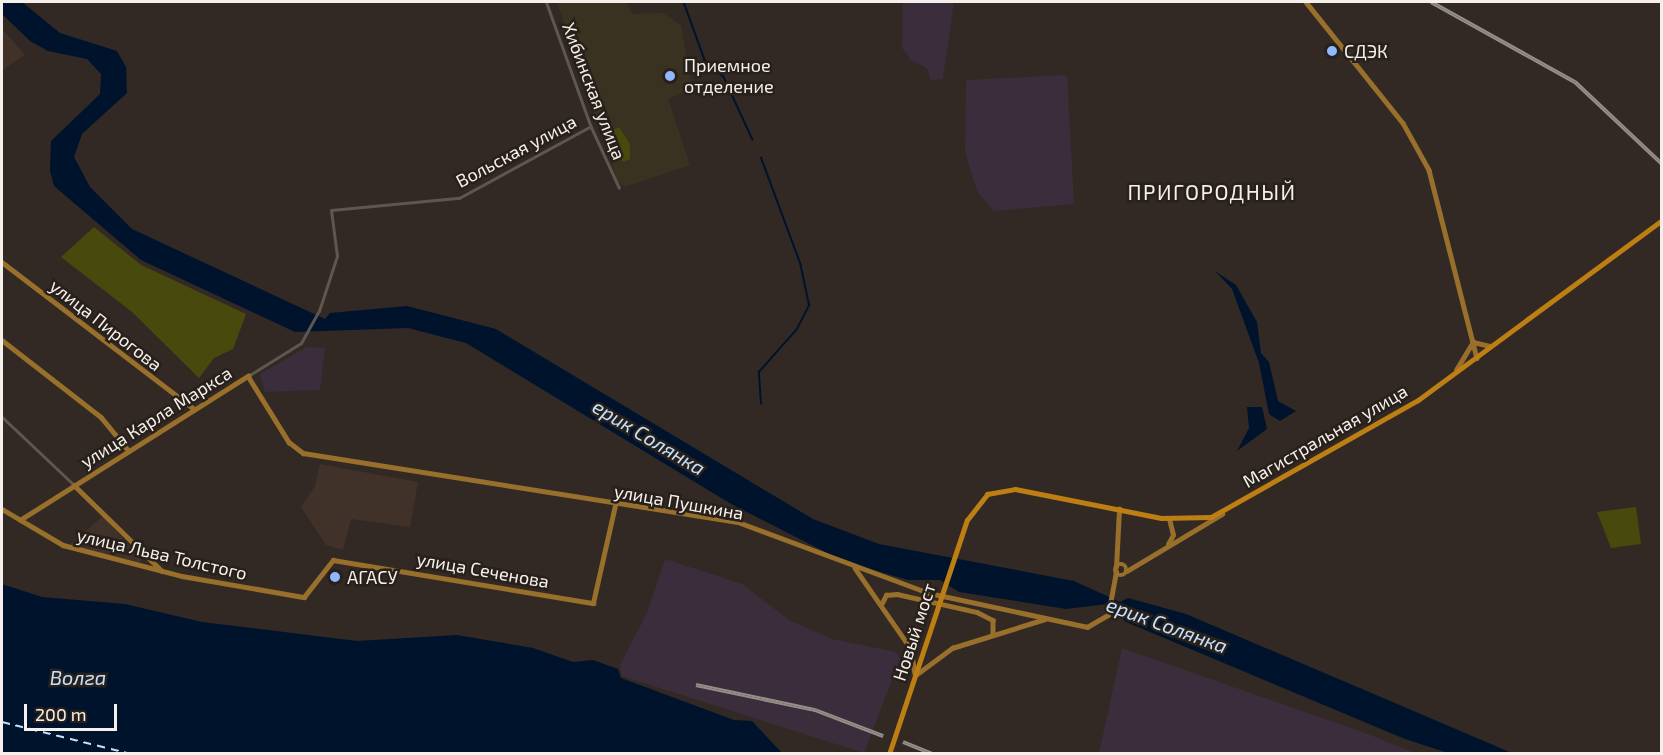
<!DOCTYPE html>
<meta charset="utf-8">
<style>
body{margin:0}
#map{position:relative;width:1663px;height:755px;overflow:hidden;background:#322924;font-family:"Exo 2",sans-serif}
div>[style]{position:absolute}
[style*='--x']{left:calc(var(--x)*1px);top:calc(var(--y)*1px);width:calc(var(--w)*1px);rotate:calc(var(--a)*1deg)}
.built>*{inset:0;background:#403229}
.industrial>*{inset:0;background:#3b2d3b}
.medical>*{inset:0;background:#3a3221}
.green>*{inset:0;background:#474a0c}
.water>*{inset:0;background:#00132c}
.stream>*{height:1.5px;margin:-0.75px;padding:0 0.75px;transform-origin:0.75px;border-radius:0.75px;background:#00132c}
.ferry>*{height:1.5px;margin-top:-0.75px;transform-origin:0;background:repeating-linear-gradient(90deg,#c3e1ff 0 8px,transparent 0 14px)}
.minor>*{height:3px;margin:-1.5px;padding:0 1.5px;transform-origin:1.5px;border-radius:1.5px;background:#605650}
.major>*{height:4.5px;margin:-2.25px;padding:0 2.25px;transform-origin:2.25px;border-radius:2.25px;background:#986f2b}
.major>.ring{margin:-2.25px;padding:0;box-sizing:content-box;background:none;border:4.5px solid #986f2b;border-radius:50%}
.highway>*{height:5px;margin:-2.5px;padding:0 2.5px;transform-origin:2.5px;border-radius:2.5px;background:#bd7f13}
.rail>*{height:4px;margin-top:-2px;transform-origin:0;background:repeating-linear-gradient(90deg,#28201a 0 4.5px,#958e89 0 9px);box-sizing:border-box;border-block:2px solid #958e89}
.dots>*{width:16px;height:16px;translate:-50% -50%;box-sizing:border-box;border:3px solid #28201a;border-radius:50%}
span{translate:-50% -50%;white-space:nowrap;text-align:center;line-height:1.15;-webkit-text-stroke:5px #28201a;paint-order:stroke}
.poi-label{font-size:18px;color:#f6f0ec}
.left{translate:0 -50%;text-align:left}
.street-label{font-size:18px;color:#f6f0ec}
.water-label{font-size:20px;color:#c3e1ff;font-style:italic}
.quarter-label{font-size:21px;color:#f6f0ec;letter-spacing:1.5px}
.frame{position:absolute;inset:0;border:3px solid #f6f0ec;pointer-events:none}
.scale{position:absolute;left:24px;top:704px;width:93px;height:27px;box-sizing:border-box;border:3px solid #f6f0ec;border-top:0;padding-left:8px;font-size:18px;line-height:21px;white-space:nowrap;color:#f6f0ec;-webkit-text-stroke:4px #28201a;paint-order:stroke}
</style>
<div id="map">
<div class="built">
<i style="clip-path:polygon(2px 29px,25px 55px,2px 70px)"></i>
<i style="clip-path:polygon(320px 464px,418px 482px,410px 527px,351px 519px,343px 550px,326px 545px,301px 507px,315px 486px)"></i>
<i style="clip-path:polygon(103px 516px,142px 560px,138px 564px,69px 545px)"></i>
</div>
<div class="industrial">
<i style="clip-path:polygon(903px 2px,954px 2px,943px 79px,931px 80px,927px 68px,911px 60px,902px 48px)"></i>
<i style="clip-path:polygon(1067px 75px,1074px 204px,994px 211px,977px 191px,965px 152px,966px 80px)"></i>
<i style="clip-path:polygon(307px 347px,325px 348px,320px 390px,265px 392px,260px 374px)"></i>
<i style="clip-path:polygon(665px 559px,742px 584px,789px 620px,832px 639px,896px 652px,900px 659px,864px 753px,622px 676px,620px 665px,647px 613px)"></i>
<i style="clip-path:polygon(1122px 648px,1368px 734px,1415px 753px,1099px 753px)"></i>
</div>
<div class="medical">
<i style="clip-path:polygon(557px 2px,627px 2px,632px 14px,663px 13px,681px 25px,692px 89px,668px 99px,690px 165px,625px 187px,618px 183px)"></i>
</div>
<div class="green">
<i style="clip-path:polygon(619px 127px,630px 144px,630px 159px,623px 162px,610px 132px)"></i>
<i style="clip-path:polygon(94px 227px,141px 265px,246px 314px,233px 349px,214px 358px,199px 378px,132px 312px,61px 257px)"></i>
<i style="clip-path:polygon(1636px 507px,1641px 544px,1611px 548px,1597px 512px)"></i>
</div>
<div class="water">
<i style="clip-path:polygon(2px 2px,22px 2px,60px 33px,117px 51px,126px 67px,127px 93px,82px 134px,74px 157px,90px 187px,132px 229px,325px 319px,330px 313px,407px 306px,496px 329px,813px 519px,879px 544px,1074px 581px,1120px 602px,1128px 598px,1186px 614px,1512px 753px,1448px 753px,1405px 739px,1126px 622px,1108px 604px,1066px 609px,959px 592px,940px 580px,908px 580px,843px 561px,731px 504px,466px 343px,408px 328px,295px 332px,141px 260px,54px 186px,50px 171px,51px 141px,100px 94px,101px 74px,87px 59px,48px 51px,30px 41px,2px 14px)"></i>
<i style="clip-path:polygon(1215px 271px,1236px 285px,1257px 322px,1261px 353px,1269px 362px,1278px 401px,1296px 411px,1280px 421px,1269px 414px,1259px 363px,1232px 289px)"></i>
<i style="clip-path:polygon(1247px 407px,1262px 407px,1267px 429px,1237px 451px,1249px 428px)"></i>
<i style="clip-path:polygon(2px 584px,42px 597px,125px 604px,202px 622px,357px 641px,457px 635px,533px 648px,573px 662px,593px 660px,618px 669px,621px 678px,734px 720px,752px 721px,782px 753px,2px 753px)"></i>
</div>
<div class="stream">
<i style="--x:684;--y:2;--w:62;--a:70.1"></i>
<i style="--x:705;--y:60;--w:25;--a:42"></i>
<i style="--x:724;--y:77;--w:69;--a:65.3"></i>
<i style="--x:761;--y:404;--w:32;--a:-94"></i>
<i style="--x:759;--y:372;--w:57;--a:-48.5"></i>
<i style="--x:797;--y:329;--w:27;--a:-63"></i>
<i style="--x:809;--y:305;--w:40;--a:-102"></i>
<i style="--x:801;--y:266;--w:115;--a:-110.3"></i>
</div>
<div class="ferry">
<i style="--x:2;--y:722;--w:133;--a:13.9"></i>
</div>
<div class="minor">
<i style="--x:546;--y:2;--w:131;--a:70.3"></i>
<i style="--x:590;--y:125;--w:69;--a:65.3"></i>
<i style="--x:248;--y:376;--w:62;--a:-31.9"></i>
<i style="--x:301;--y:343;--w:37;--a:-61"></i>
<i style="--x:319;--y:311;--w:58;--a:-71.9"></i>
<i style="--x:337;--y:256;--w:46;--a:-97.4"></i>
<i style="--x:331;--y:210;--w:129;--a:-5.4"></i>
<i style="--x:459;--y:198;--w:150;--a:-28.6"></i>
<i style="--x:2;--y:417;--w:99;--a:43.4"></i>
</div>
<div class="major">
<i style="--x:1306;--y:2;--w:155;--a:51.3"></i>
<i style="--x:1403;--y:123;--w:54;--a:61"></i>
<i style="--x:1429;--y:170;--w:194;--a:75.7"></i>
<i style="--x:2;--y:262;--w:242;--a:37.4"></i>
<i style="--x:2;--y:340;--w:125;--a:37.9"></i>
<i style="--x:101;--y:417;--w:44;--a:50.5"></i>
<i style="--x:1456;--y:370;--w:33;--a:-59"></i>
<i style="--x:1473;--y:342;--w:18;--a:13"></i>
<i style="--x:74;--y:485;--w:123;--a:44.3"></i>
<i style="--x:2;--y:509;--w:71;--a:30.5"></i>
<i style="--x:63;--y:545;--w:123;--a:14.6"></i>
<i style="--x:182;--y:576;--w:124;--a:9.8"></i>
<i style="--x:304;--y:597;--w:47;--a:-51.9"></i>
<i style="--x:333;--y:560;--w:264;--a:9.4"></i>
<i style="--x:593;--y:603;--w:100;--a:-77.3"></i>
<i style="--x:20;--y:520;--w:270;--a:-32.3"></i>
<i style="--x:248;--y:376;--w:78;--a:58.2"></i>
<i style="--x:289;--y:442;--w:18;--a:38"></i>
<i style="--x:303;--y:453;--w:440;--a:9"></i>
<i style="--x:738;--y:522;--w:204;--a:20.4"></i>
<i style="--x:929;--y:593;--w:162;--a:12.1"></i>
<i style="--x:1087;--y:627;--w:24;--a:-30"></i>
<i style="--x:1108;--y:615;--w:44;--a:-79.5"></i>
<i style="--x:1168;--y:544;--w:10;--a:-61"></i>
<i style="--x:1173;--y:535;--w:16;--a:-104"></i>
<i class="ring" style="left:1115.5px;top:564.5px;width:6.5px;height:6.5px"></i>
<i style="--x:1116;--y:567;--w:58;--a:-87"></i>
<i style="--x:855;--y:568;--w:98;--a:55.3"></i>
<i style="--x:911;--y:649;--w:24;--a:81"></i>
<i style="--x:1127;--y:571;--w:111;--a:-31"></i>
<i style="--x:882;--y:603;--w:9;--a:-63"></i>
<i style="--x:886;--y:595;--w:11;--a:-5"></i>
<i style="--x:897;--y:594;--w:82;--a:12.7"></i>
<i style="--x:977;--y:612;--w:18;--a:27"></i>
<i style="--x:993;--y:620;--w:14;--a:90"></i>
<i style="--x:917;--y:674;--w:44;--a:-36.6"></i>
<i style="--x:952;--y:648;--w:97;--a:-17.3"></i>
</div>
<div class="highway">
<i style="--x:889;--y:754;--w:247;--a:-71.6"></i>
<i style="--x:967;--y:520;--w:33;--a:-52"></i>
<i style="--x:987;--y:494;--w:28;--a:-10"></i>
<i style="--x:1015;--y:489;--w:149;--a:11.2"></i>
<i style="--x:1161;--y:518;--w:50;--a:-1.1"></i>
<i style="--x:1211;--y:517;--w:238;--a:-29.5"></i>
<i style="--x:1418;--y:400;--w:303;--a:-36.4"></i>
</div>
<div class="rail">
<i style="--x:1431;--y:2;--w:165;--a:29.1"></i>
<i style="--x:1575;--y:82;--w:120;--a:43.3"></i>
<i style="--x:696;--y:685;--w:122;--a:11.9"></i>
<i style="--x:815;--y:710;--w:73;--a:20.9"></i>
<i style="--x:903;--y:742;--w:32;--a:22"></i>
</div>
<div class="dots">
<i style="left:1332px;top:51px;background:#90b8fd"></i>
<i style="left:670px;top:76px;background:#90b8fd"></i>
<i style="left:335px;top:577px;background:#90b8fd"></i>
</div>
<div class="poi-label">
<span class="left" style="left:1344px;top:51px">СДЭК</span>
<span class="left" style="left:684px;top:76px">Приемное<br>отделение</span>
<span class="left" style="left:347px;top:577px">АГАСУ</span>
</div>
<div class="street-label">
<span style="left:594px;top:91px;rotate:69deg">Хибинская улица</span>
<span style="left:516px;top:151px;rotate:-28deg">Вольская улица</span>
<span style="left:106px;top:325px;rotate:38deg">улица Пирогова</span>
<span style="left:156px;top:417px;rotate:-32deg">улица Карла Маркса</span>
<span style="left:1325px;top:436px;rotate:-30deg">Магистральная улица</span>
<span style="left:679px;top:502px;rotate:10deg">улица Пушкина</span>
<span style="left:162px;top:554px;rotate:13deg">улица Льва Толстого</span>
<span style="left:483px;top:570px;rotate:10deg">улица Сеченова</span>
<span style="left:914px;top:632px;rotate:-72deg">Новый мост</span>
</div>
<div class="water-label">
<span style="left:649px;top:437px;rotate:31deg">ерик Солянка</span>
<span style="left:1167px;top:625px;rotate:20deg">ерик Солянка</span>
<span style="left:78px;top:677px">Волга</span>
</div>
<div class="quarter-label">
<span style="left:1212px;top:192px">ПРИГОРОДНЫЙ</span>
</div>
<div class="frame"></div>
<div class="scale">200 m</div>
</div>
